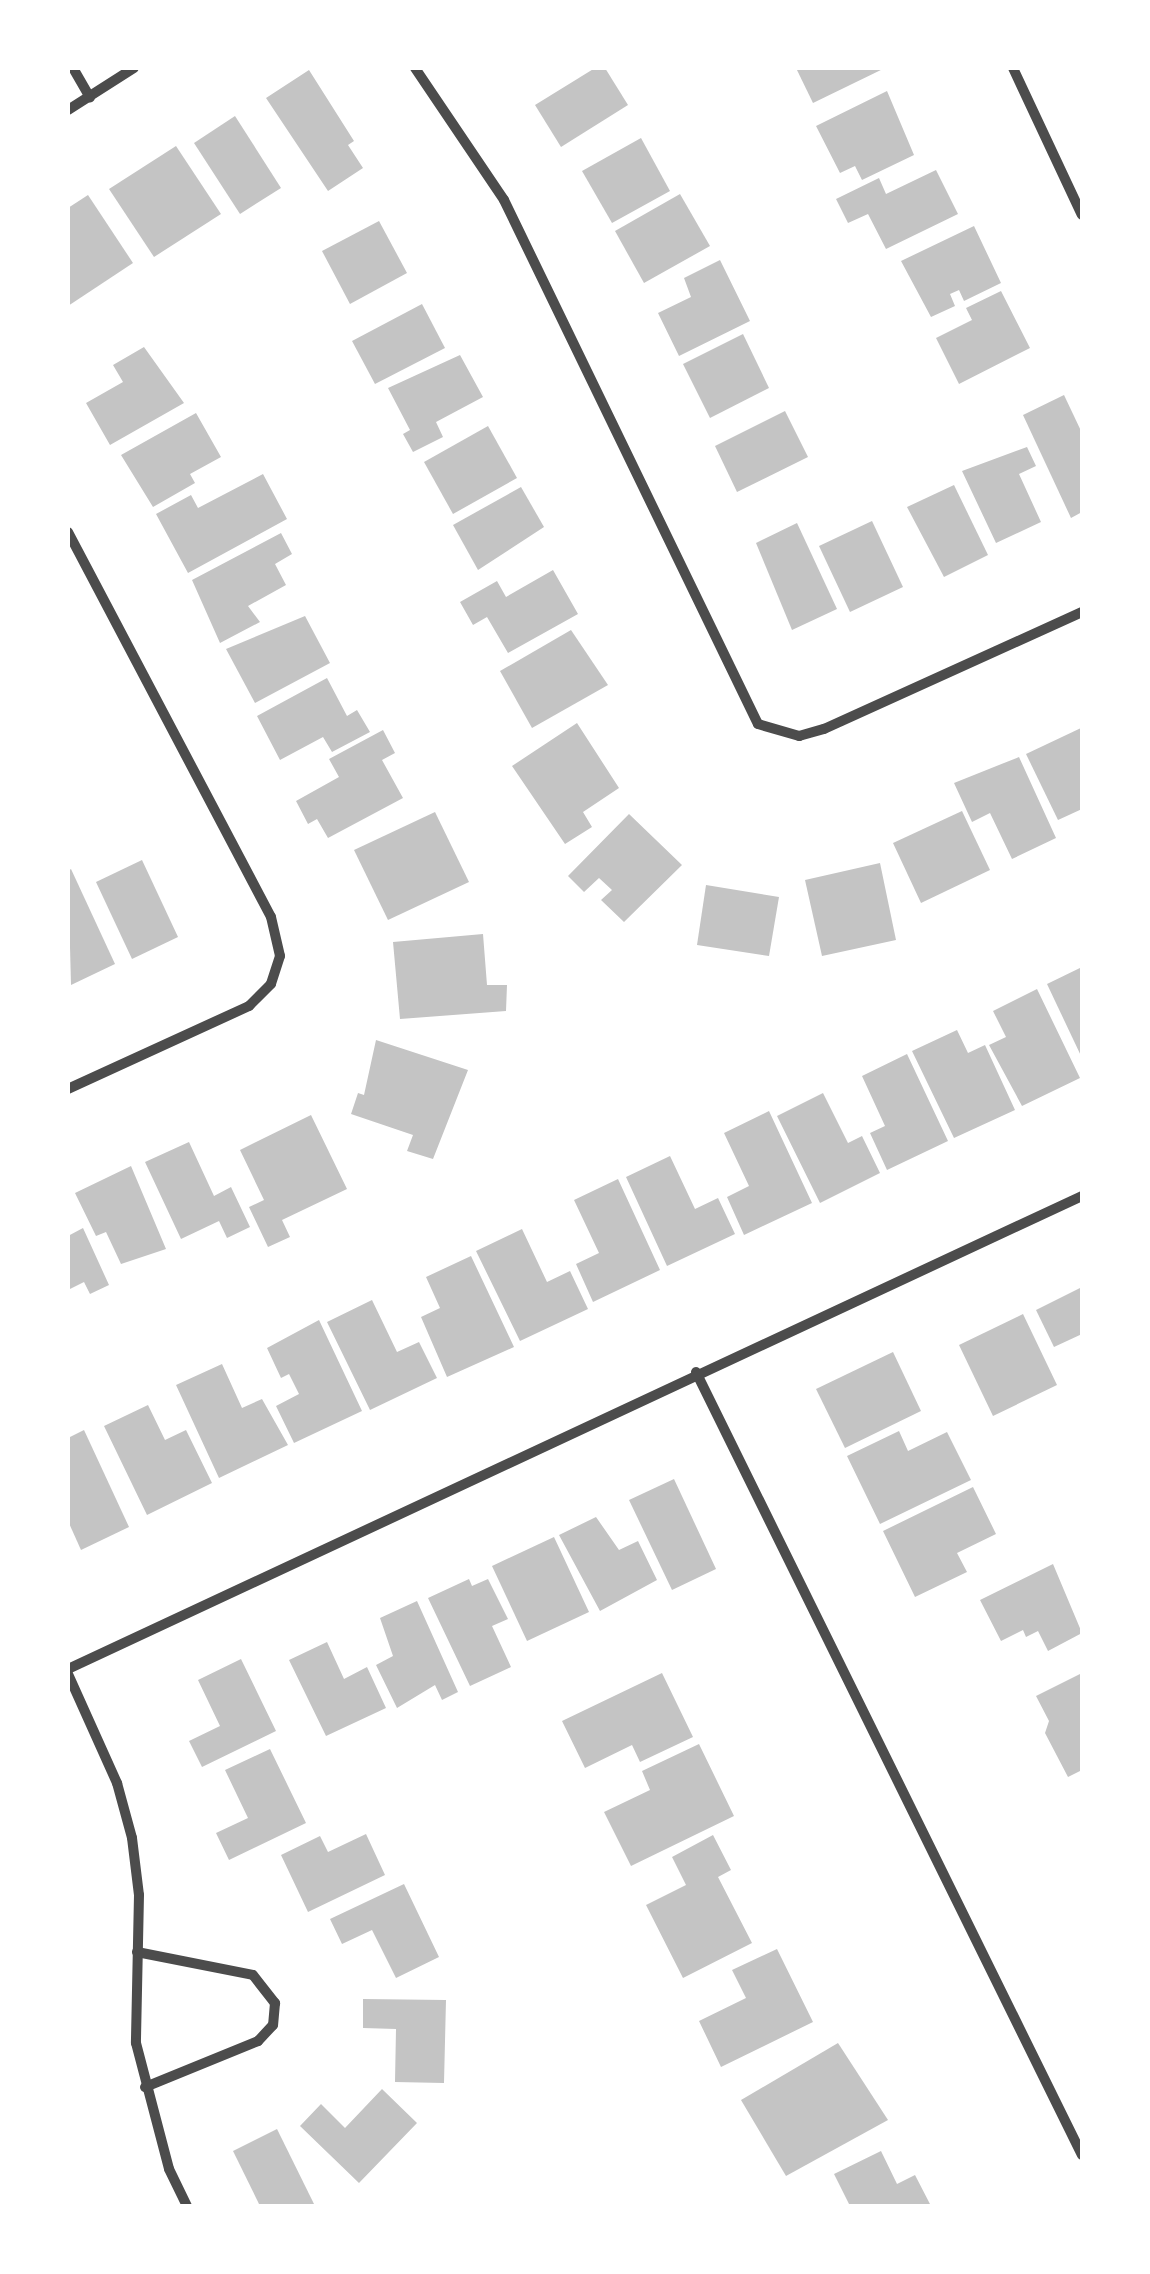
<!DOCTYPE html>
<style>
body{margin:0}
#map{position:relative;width:1150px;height:2274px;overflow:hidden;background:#fff;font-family:"Titillium Web",sans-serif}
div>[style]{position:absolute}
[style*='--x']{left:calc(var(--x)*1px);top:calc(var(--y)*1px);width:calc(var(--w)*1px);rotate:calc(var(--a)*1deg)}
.building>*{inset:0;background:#c4c4c4}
.minor>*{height:10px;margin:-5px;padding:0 5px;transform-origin:5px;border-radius:5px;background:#4c4c4c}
span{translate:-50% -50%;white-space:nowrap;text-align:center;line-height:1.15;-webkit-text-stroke:9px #fff;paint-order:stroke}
.frame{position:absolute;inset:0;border:70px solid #fff;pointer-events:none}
</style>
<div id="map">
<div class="building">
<i style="clip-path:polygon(595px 68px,605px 68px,628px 105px,561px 147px,535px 105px)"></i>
<i style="clip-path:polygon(796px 68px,885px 68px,813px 103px)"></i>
<i style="clip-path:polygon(309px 70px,354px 141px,348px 145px,363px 168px,328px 191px,266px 98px)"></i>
<i style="clip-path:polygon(887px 91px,914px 155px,862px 180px,855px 166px,840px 173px,816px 126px)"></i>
<i style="clip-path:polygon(235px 116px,281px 188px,240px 214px,194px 143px)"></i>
<i style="clip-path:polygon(641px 138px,670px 191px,612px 223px,582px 171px)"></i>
<i style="clip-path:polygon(176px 146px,221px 214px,154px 257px,109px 189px)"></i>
<i style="clip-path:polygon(936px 170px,958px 214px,886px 249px,868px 214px,848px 223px,836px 199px,879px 178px,886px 194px)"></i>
<i style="clip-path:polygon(680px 194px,710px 246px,644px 283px,615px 231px)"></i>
<i style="clip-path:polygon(88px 195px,133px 263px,68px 306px,68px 208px)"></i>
<i style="clip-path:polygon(379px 221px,407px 273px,350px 304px,322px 251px)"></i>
<i style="clip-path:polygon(974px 226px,1001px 283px,964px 301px,959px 290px,950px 294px,955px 306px,931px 317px,901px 261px)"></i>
<i style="clip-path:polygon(720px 260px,750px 321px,679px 356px,658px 313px,691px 297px,684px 278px)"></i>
<i style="clip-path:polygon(1001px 291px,1030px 348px,959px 384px,936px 338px,972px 320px,966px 308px)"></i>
<i style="clip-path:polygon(422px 304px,445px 348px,375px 384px,352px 341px)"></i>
<i style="clip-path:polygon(743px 334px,769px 388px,710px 418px,683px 364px)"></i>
<i style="clip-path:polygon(144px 347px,184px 403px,110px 445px,86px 403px,123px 382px,113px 365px)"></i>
<i style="clip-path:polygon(460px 355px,483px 397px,436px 422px,443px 437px,413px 452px,403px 434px,410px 430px,388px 388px)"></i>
<i style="clip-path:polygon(1064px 395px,1082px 433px,1082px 512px,1071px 518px,1023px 415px)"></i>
<i style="clip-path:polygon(785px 411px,808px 457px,737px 492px,715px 446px)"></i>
<i style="clip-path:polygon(196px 413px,221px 457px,190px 474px,195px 483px,153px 507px,121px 455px)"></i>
<i style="clip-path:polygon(488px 426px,517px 478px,453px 514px,424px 462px)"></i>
<i style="clip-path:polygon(1027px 447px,1036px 466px,1019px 474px,1041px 522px,996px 543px,962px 471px)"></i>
<i style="clip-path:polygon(263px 474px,287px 519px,188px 573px,156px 514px,191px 495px,198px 508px)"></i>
<i style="clip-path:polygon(954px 485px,988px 555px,944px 577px,907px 507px)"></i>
<i style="clip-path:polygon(521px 487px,544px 527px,478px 570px,453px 525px)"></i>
<i style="clip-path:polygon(872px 521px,903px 587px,850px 612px,819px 546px)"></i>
<i style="clip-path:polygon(797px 523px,837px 609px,792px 630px,756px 543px)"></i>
<i style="clip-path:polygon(281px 533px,292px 554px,275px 564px,286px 585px,248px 606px,260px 622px,220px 643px,192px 580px)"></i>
<i style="clip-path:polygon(553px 570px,578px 614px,508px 653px,487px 617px,473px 625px,460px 602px,497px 581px,506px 597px)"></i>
<i style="clip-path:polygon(305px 616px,330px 663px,255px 703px,226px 649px)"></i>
<i style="clip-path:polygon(571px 630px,608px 685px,532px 728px,500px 671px)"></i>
<i style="clip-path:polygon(327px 678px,347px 716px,357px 710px,370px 732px,332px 752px,323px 737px,280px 760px,257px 716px)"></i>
<i style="clip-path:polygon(577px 723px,619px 788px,583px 812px,592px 827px,565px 844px,512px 766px)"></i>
<i style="clip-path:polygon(1081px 728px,1082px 809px,1058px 820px,1026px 754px)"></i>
<i style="clip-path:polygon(383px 730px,395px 753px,382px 760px,403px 798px,328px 838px,317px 819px,308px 824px,296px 801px,339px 777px,329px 759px)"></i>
<i style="clip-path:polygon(1019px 757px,1056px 838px,1012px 859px,990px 813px,972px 822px,954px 783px)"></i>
<i style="clip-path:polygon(962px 811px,990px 870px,921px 903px,893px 843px)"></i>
<i style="clip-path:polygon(435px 812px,469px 882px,388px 920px,354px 850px)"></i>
<i style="clip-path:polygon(629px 814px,682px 865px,624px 922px,601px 900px,612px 890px,599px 878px,584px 892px,568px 876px)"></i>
<i style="clip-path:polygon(142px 860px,178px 937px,132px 959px,96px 882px)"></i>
<i style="clip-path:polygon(880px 863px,896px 940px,822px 956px,805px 880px)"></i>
<i style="clip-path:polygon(71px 869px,115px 964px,71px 985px,68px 871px)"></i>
<i style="clip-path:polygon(706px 885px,779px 897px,769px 956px,697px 945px)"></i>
<i style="clip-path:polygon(483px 934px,487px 985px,507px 985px,506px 1011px,400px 1019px,393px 942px)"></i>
<i style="clip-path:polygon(1082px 967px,1082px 1058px,1047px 984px)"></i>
<i style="clip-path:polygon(1037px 989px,1080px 1078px,1022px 1106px,989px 1045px,1006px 1037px,993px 1011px)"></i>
<i style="clip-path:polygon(957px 1030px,968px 1053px,985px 1045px,1015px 1110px,954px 1138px,912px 1051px)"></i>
<i style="clip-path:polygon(376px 1040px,468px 1070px,433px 1159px,407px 1151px,413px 1135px,351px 1114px,358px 1093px,364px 1095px)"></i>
<i style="clip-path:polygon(907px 1054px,948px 1141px,887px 1170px,870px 1133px,885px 1126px,862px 1076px)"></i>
<i style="clip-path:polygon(823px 1093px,848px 1143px,862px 1136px,880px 1173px,820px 1203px,777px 1116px)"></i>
<i style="clip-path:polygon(769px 1111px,812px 1203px,744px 1235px,727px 1197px,749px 1186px,724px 1133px)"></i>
<i style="clip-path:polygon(311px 1115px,347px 1189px,282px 1220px,290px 1237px,268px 1247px,249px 1207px,264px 1200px,240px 1150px)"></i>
<i style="clip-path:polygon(189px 1142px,214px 1196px,231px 1187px,250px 1227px,227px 1238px,219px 1221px,181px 1239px,145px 1162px)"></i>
<i style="clip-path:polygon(670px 1156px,695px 1209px,718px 1198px,735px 1234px,667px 1266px,626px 1177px)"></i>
<i style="clip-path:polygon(131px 1166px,166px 1249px,121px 1264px,106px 1232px,96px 1236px,75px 1193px)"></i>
<i style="clip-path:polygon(618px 1179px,660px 1270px,593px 1302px,576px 1264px,599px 1253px,574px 1200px)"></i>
<i style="clip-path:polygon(83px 1228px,109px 1285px,90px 1294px,84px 1282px,68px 1290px,68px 1236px)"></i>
<i style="clip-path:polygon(522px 1229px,547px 1282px,570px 1271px,588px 1309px,520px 1341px,476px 1251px)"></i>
<i style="clip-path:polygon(471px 1256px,514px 1347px,447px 1377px,421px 1317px,440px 1308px,426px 1277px)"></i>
<i style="clip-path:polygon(1082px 1287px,1082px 1334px,1054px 1347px,1036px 1310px)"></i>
<i style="clip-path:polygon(372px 1300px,397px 1352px,419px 1342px,437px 1378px,370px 1410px,327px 1322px)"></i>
<i style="clip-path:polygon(1023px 1314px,1057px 1385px,993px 1416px,959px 1345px)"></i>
<i style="clip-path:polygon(319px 1320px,362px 1411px,294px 1443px,276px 1406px,299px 1394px,289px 1374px,281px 1378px,267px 1348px)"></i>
<i style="clip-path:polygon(893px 1352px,921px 1411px,845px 1448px,816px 1389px)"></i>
<i style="clip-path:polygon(222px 1364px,242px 1408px,262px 1399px,288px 1445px,219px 1478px,176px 1385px)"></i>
<i style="clip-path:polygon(148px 1405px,165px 1440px,186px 1430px,212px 1483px,147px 1515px,104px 1426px)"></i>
<i style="clip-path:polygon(84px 1430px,129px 1527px,81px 1550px,68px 1521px,68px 1438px)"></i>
<i style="clip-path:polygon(899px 1431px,908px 1451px,947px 1432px,971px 1480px,880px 1524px,847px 1456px)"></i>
<i style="clip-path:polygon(674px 1479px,716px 1569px,672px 1590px,629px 1500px)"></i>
<i style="clip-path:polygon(973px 1487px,996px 1534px,957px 1553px,967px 1572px,915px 1597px,883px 1531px)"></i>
<i style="clip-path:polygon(596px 1517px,619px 1550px,638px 1541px,657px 1580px,600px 1611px,559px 1535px)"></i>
<i style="clip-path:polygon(554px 1537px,589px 1612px,527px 1641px,492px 1566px)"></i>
<i style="clip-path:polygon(1053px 1564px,1082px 1633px,1048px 1651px,1038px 1631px,1026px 1637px,1023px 1630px,1001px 1641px,980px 1600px)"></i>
<i style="clip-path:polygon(469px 1579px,472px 1586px,488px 1579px,508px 1619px,492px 1626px,511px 1667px,470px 1686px,428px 1598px)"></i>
<i style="clip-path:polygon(417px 1601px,458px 1692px,442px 1700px,435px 1685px,397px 1708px,376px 1665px,393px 1656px,380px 1618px)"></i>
<i style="clip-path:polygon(327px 1642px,344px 1679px,367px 1667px,386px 1708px,326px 1736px,289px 1660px)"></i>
<i style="clip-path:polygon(241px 1659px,276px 1731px,202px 1767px,189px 1741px,220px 1726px,198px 1680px)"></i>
<i style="clip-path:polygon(662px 1673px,693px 1737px,640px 1762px,632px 1745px,585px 1768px,562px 1721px)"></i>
<i style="clip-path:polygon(1082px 1673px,1082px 1770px,1068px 1777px,1045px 1733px,1049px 1721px,1036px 1696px)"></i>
<i style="clip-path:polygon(699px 1744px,734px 1816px,631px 1866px,604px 1812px,650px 1790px,642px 1771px)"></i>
<i style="clip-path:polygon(270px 1749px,306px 1823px,229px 1860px,216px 1833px,248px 1818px,225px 1770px)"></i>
<i style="clip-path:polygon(366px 1834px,385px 1875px,308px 1912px,281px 1855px,320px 1836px,328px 1852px)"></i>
<i style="clip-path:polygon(713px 1835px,731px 1870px,718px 1877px,752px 1943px,683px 1978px,646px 1905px,686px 1885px,672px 1857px)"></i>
<i style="clip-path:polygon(404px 1884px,439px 1957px,396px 1978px,372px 1930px,342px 1944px,330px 1919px)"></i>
<i style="clip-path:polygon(777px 1949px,813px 2022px,721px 2067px,699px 2021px,746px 1998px,732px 1970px)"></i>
<i style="clip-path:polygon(363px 1999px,446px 2000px,444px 2083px,395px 2082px,396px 2029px,363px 2028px)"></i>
<i style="clip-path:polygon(838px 2043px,888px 2120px,786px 2176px,741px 2100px)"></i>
<i style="clip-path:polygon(382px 2089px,417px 2123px,359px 2183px,300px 2126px,321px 2104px,345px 2128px)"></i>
<i style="clip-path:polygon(277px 2129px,315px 2206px,260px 2206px,233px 2151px)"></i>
<i style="clip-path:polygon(881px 2151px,897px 2184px,915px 2175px,931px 2206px,850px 2206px,834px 2174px)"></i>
</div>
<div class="minor">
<i style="--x:73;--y:68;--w:34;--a:60"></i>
<i style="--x:415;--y:68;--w:159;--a:56"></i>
<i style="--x:504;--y:200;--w:582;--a:64.14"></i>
<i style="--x:758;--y:724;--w:43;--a:16.3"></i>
<i style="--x:799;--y:736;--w:26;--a:-16"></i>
<i style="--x:824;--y:729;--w:283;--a:-24.4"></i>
<i style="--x:1013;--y:68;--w:162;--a:64.9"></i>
<i style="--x:68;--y:110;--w:78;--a:-32.5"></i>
<i style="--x:68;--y:532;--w:435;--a:62.2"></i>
<i style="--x:271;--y:917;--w:40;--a:77"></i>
<i style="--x:280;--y:956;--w:29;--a:108"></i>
<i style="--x:271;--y:984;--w:31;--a:135"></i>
<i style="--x:249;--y:1006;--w:199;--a:155.4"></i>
<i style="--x:696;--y:1372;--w:873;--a:63.76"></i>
<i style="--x:68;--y:1669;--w:1119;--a:-25.01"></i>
<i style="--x:68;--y:1674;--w:120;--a:65.8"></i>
<i style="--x:117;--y:1783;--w:57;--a:74.7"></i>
<i style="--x:132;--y:1838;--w:57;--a:83"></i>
<i style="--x:139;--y:1895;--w:148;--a:91.2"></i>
<i style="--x:136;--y:2043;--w:130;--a:75.3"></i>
<i style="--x:169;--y:2169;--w:41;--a:64.1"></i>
<i style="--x:137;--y:1952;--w:118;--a:11.2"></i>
<i style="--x:253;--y:1975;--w:36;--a:52"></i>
<i style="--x:275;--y:2003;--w:22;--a:95"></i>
<i style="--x:273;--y:2025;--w:22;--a:133"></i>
<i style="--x:258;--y:2041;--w:122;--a:157.8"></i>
</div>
<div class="frame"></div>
</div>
